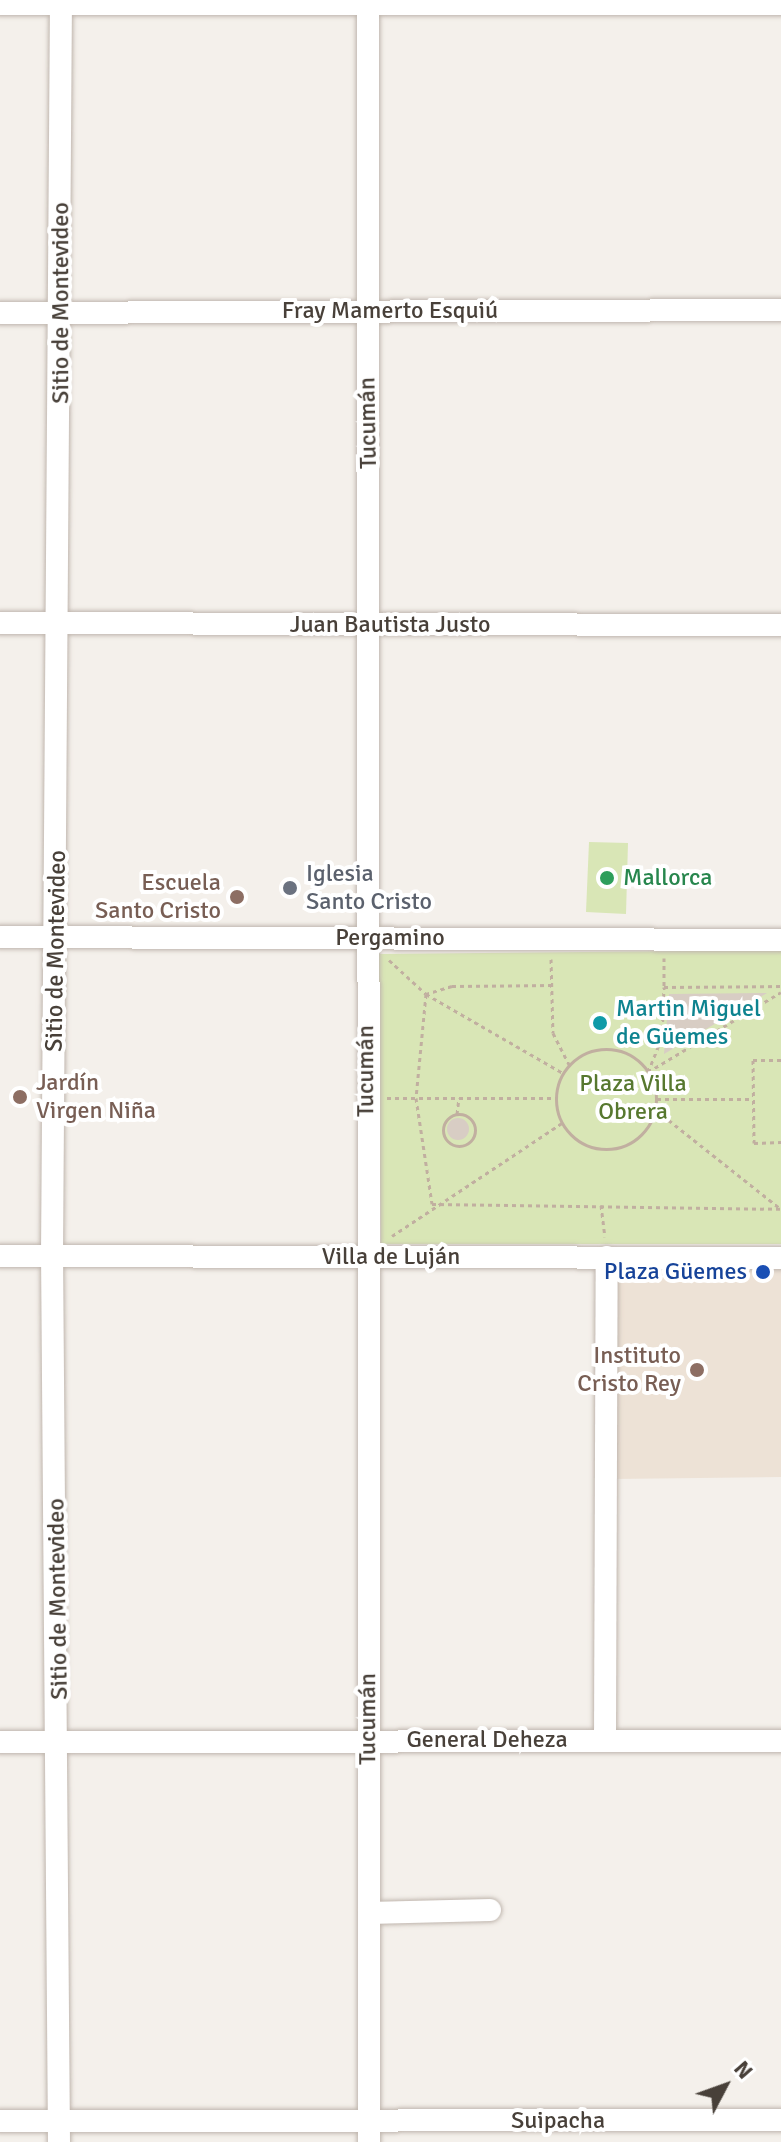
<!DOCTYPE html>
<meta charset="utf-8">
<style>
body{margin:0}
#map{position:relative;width:781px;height:2142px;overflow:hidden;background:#f4f0eb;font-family:Signika,sans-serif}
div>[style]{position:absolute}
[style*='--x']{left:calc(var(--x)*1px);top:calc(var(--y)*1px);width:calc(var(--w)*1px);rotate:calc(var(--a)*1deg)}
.education>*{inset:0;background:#ede2d6}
.green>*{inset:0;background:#d9e6b6}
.building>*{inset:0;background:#d8cdc4}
.round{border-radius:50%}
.path>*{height:3px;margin-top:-1.5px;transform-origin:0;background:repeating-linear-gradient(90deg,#c1afa0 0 4px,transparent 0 8px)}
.path>.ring{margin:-1.5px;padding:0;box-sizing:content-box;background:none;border:3px solid #c1afa0;border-radius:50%}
.roads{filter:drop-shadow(0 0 2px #c0b6ae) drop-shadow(0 0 2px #c0b6ae)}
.minor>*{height:22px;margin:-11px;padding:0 11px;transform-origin:11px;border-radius:11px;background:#fff}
.dots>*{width:22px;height:22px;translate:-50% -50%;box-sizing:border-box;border:4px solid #fff;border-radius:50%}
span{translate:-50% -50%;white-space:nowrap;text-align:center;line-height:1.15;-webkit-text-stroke:8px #fff;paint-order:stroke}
.street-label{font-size:24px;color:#484039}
.worship-label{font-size:24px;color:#5b616d}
.left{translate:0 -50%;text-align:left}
.leisure-label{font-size:24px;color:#27864d}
.education-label{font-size:24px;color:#785e54}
.right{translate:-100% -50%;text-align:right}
.culture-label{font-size:24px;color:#0d838f}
.park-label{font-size:24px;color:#57782f}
.transit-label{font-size:24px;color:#164399}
.north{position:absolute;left:685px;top:2046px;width:80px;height:80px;-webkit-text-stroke:6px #fff;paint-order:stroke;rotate:49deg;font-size:22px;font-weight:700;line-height:32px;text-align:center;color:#484039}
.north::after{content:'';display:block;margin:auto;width:28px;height:36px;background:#484039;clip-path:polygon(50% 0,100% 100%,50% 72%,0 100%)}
</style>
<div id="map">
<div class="education">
<i style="clip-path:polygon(615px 1263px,781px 1263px,781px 1477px,613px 1479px)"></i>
</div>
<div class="green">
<i style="clip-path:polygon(589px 842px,628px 843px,626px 914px,586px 912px)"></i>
<i style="clip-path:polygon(781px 950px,781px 1244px,381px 1244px,377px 954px)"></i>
</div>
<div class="building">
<i style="clip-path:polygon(767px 993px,664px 1054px,669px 994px)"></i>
<i class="round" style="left:447px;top:1118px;width:22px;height:22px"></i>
</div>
<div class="path">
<i style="--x:664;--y:958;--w:29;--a:90"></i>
<i style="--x:551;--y:959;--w:74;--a:88.5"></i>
<i style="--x:553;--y:1033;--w:36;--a:63"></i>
<i style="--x:389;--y:960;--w:50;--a:42.6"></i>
<i style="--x:426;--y:994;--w:158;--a:30"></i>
<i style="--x:552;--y:985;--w:100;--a:179.4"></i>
<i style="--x:452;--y:986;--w:27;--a:163"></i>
<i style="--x:426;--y:994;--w:104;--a:95.5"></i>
<i style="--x:416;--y:1098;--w:107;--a:81.4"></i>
<i style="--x:432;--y:1204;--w:349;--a:0.8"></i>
<i class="ring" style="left:556px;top:1049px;width:97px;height:97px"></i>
<i style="--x:781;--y:1060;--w:28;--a:180"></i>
<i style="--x:753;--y:1060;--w:83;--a:89.3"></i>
<i style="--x:754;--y:1143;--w:27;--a:-2"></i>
<i style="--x:648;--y:1072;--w:38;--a:-68"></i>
<i style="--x:662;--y:1037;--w:50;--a:-87.7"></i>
<i style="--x:664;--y:987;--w:117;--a:-0.5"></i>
<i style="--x:648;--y:1072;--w:155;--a:-31"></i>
<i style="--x:387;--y:1098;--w:169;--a:0"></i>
<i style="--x:657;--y:1099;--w:96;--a:0"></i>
<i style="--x:656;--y:1110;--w:159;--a:38.4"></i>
<i style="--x:457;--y:1114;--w:16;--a:-83"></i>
<i class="ring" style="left:443px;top:1114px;width:29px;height:29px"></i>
<i style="--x:601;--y:1205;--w:32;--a:83"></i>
<i style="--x:392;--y:1236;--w:204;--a:-33.6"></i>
</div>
<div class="roads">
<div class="minor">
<i style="--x:368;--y:0;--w:2142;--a:89.97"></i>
<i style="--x:0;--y:4;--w:781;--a:0"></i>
<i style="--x:0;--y:313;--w:781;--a:-0.22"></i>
<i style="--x:0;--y:623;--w:781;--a:0.15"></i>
<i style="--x:0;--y:937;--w:781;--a:0.22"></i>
<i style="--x:0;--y:1256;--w:781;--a:0.15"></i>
<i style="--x:605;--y:1739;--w:482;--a:-89.8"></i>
<i style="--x:0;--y:1742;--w:781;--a:-0.07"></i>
<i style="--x:369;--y:1913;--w:121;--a:-1.4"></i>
<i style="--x:0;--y:2121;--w:781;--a:-0.07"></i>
<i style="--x:59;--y:2142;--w:886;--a:-90.45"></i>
<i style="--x:52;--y:1256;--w:1256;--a:-89.59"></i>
</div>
</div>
<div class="dots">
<i style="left:607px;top:878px;background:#2e9e5b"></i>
<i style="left:290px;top:888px;background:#6b7280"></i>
<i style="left:237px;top:897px;background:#8d6e63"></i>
<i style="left:600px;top:1023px;background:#0f9aa8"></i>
<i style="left:20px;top:1097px;background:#8d6e63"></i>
<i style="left:763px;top:1272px;background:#1a4fb4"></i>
<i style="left:697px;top:1370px;background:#8d6e63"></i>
</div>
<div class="street-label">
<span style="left:61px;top:303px;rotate:-90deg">Sitio de Montevideo</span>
<span style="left:390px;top:311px">Fray Mamerto Esquiú</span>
<span style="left:368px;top:423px;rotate:-91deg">Tucumán</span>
<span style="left:390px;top:625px">Juan Bautista Justo</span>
<span style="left:390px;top:938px">Pergamino</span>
<span style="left:56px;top:951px;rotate:-89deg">Sitio de Montevideo</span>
<span style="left:366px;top:1071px;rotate:-90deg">Tucumán</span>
<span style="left:391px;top:1257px">Villa de Luján</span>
<span style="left:58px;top:1599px;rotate:-91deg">Sitio de Montevideo</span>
<span style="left:368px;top:1719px;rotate:-90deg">Tucumán</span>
<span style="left:487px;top:1740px">General Deheza</span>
<span style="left:558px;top:2121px">Suipacha</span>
</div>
<div class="worship-label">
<span class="left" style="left:306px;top:888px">Iglesia<br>Santo Cristo</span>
</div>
<div class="leisure-label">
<span class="left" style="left:623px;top:878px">Mallorca</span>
</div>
<div class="education-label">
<span class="right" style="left:221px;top:897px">Escuela<br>Santo Cristo</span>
<span class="left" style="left:36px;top:1097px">Jardín<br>Virgen Niña</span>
<span class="right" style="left:681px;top:1370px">Instituto<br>Cristo Rey</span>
</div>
<div class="culture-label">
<span class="left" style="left:616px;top:1023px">Martin Miguel<br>de Güemes</span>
</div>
<div class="park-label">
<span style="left:633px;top:1098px">Plaza Villa<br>Obrera</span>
</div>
<div class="transit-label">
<span class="right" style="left:747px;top:1272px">Plaza Güemes</span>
</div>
<div class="north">N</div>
</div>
